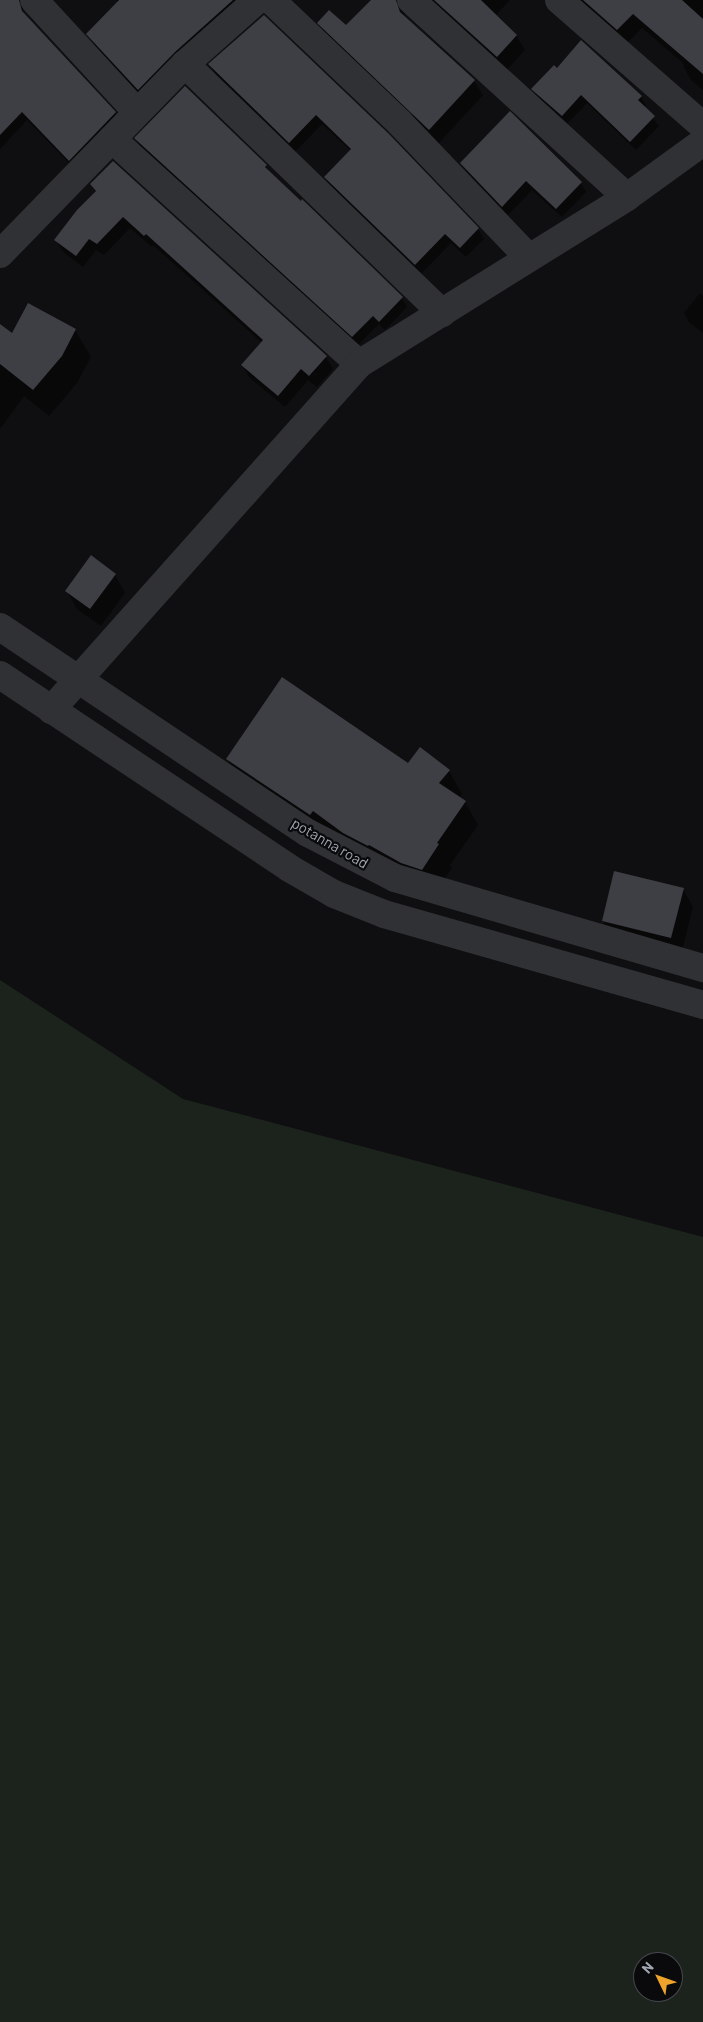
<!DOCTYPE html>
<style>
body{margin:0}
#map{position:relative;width:703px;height:2022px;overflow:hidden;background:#0f0f11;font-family:Barlow,sans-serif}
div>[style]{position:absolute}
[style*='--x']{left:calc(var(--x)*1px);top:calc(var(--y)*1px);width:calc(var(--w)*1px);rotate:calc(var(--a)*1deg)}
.green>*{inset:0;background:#1c231c}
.shadow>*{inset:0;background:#0007}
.building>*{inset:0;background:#3e3f44}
.street>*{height:28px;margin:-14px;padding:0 14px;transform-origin:14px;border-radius:14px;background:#303135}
span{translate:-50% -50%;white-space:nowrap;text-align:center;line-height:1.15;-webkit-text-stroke:4.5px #0a0a0c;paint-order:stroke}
.street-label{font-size:15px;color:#a1a6b1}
.north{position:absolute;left:633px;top:1952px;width:50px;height:50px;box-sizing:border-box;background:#0a0a0c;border:1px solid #46484e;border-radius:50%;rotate:312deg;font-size:14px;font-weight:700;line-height:20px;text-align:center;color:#a1a6b1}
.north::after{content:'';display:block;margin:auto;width:18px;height:22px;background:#eea42a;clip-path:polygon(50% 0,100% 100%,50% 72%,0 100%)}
</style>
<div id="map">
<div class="green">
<i style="clip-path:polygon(evenodd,0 980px,183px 1099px,703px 1237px,703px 2022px,0 2022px,0 980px,643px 1962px,673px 1962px,673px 1992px,643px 1992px,643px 1962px)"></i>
</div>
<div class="shadow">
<i style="clip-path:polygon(0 0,20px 0,23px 6px,23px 13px,115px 113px,120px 122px,75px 169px,27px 120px,0 149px)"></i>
<i style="clip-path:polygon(116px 0,250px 0,146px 102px,95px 46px,88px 34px,118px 2px)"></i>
<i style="clip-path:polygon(372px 0,414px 0,404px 12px,404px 16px,474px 81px,483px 95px,438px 144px,327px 38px,319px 23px,346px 27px)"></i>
<i style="clip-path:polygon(425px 0,510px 0,496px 15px,516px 35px,525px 50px,506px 71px)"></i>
<i style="clip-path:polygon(571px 0,703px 0,703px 90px,691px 80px,683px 66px,684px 64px,642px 28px,626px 44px)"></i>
<i style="clip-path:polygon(264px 16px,478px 229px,484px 239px,466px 257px,451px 243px,421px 274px,331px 187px,325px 177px,351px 151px,322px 124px,295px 152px,215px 74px,210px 65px)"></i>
<i style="clip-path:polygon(557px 70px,641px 97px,646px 106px,644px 107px,659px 126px,636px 150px,587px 103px,567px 124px,538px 98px,533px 89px)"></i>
<i style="clip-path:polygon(185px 88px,266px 166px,271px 175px,402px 298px,407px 307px,385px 330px,379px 324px,358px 345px,141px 147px,136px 139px)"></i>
<i style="clip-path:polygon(510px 113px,581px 183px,586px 192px,562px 217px,532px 190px,508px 215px,467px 172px,461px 163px)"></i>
<i style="clip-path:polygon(113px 162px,326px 357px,333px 369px,317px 387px,308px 380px,285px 407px,249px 377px,242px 365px,262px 343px,153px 245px,152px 247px,130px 228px,104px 255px,96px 250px,83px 267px,63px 252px,56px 240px,96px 192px,91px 185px)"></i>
<i style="clip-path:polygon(700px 293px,703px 296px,703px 333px,689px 322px,684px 313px)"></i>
<i style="clip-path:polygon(0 326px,13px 335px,75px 330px,91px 357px,77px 383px,49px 416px,24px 396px,0 429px)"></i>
<i style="clip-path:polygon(115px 575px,125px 593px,101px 626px,77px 609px,67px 591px)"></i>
<i style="clip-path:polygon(227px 759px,408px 765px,449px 771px,462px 794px,459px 798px,465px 802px,478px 825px,450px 865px,452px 868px,435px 892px,241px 782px)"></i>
<i style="clip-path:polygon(683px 889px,693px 907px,681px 955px,613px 939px,603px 921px)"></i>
</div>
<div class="building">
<i style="clip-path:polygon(0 0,19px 0,22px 11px,116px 112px,69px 161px,22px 112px,0 135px)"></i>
<i style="clip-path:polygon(119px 0,233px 0,175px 52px,138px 90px,86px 34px)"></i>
<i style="clip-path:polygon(371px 0,396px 0,400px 12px,475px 80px,429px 130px,317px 23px,329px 10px,346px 25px)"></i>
<i style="clip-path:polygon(434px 0,481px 0,517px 35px,497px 57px)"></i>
<i style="clip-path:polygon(583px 0,682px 0,703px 19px,703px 74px,633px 14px,617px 30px)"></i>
<i style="clip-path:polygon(264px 15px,389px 134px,479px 228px,460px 248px,445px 234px,415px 265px,324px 177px,351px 149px,316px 115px,289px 143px,208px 64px)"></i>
<i style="clip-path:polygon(581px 40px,642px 96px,638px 100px,655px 116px,630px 142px,581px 95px,562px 116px,531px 89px,554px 65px,557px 68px)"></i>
<i style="clip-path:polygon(185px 86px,267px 165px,265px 167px,301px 201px,302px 199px,403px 297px,379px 322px,373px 316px,352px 337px,134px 138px)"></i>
<i style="clip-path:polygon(510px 111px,582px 182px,556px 209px,526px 181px,502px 207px,460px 163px)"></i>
<i style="clip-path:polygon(113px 161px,327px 356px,309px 376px,301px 369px,278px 396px,241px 365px,263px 340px,146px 234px,144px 236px,123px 217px,97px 244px,89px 239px,76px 256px,54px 240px,77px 210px,96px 191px,90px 184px)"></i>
<i style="clip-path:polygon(28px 303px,76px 329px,62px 356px,33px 390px,0 364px,0 324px,12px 333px)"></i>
<i style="clip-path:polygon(91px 555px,116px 574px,90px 609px,65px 591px)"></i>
<i style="clip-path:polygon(282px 677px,408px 763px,420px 747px,450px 770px,439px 783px,466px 801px,437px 843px,439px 844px,422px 870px,401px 863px,369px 845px,368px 846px,343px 833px,313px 811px,310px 815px,226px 759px)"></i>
<i style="clip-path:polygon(614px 871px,684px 888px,671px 938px,602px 921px)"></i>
</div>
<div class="street">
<i style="--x:34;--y:0;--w:152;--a:47.4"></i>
<i style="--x:271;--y:0;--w:178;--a:43.6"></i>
<i style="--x:400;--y:123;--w:185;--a:46.3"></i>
<i style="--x:411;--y:0;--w:292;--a:42.4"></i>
<i style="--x:559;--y:0;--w:191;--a:41.2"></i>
<i style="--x:185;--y:64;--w:358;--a:44.1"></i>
<i style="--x:112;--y:139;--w:334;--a:42.3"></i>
<i style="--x:0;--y:254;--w:265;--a:-45.8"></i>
<i style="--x:185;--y:64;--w:96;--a:-41.6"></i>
<i style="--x:0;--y:627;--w:371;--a:33.8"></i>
<i style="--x:308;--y:833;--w:98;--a:27.3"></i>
<i style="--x:395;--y:878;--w:321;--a:16.3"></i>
<i style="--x:0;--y:675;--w:348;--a:33.7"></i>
<i style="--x:289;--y:868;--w:52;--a:30"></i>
<i style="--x:334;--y:894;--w:54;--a:21.8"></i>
<i style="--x:384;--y:914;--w:332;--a:15.9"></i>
<i style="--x:51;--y:710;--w:463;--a:-48.3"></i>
<i style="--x:359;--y:364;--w:316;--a:-31.9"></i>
<i style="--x:627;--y:197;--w:94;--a:-35.9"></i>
</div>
<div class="street-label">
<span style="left:330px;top:843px;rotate:30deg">potanna road</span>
</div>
<div class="north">N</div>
</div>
